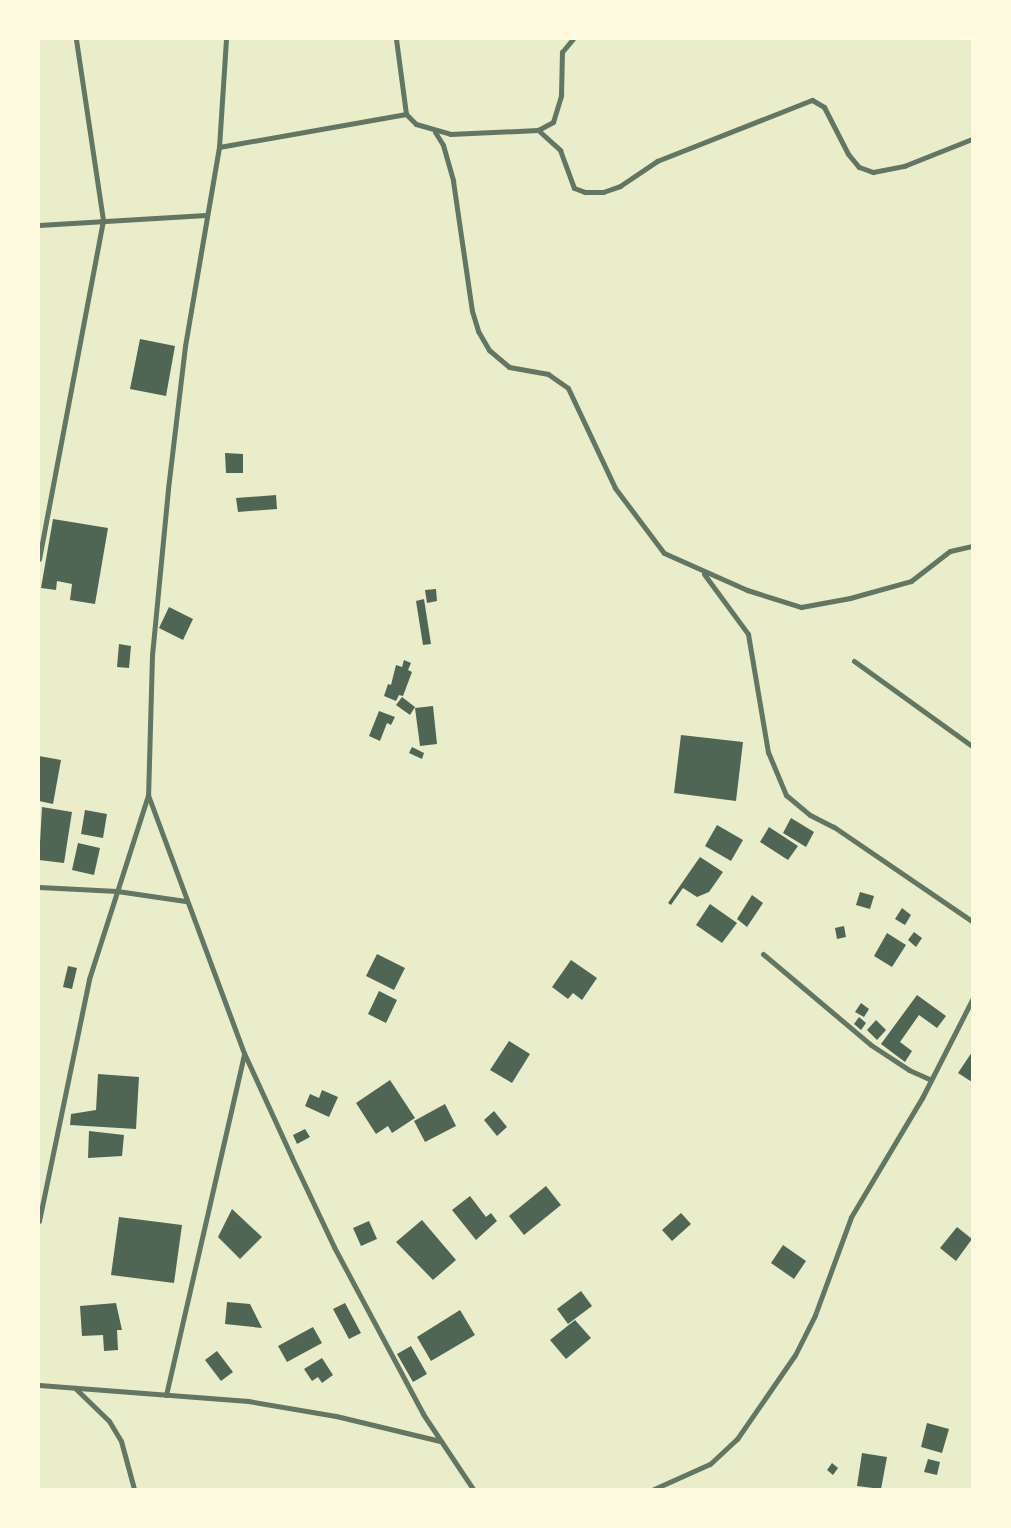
<!DOCTYPE html>
<style>
body{margin:0}
#map{position:relative;width:1011px;height:1528px;overflow:hidden;background:#e9edc9;font-family:Commissioner,sans-serif}
div>[style]{position:absolute}
[style*='--x']{left:calc(var(--x)*1px);top:calc(var(--y)*1px);width:calc(var(--w)*1px);rotate:calc(var(--a)*1deg)}
.building>*{inset:0;background:#4f6655}
.minor>*{height:5px;margin:-2.5px;padding:0 2.5px;transform-origin:2.5px;border-radius:2.5px;background:#617663}
span{translate:-50% -50%;white-space:nowrap;text-align:center;line-height:1.15;-webkit-text-stroke:4.5px #fefae0;paint-order:stroke}
.frame{position:absolute;inset:0;border:40px solid #fefae0;pointer-events:none}
</style>
<div id="map">
<div class="building">
<i style="clip-path:polygon(140px 339px,175px 346px,166px 396px,130px 389px)"></i>
<i style="clip-path:polygon(225px 453px,243px 454px,243px 473px,226px 473px)"></i>
<i style="clip-path:polygon(276px 495px,277px 509px,238px 512px,236px 498px)"></i>
<i style="clip-path:polygon(53px 519px,108px 528px,95px 604px,70px 600px,72px 584px,57px 581px,56px 590px,41px 588px)"></i>
<i style="clip-path:polygon(436px 589px,437px 601px,427px 603px,425px 590px)"></i>
<i style="clip-path:polygon(424px 599px,431px 644px,423px 645px,416px 601px)"></i>
<i style="clip-path:polygon(169px 607px,193px 619px,183px 640px,159px 628px)"></i>
<i style="clip-path:polygon(119px 644px,131px 646px,129px 668px,117px 667px)"></i>
<i style="clip-path:polygon(404px 660px,411px 663px,408px 670px,412px 672px,403px 696px,399px 695px,396px 701px,384px 696px,388px 684px,391px 685px,396px 665px,402px 667px)"></i>
<i style="clip-path:polygon(402px 697px,415px 707px,410px 715px,396px 705px)"></i>
<i style="clip-path:polygon(433px 706px,437px 744px,420px 746px,415px 708px)"></i>
<i style="clip-path:polygon(379px 711px,395px 717px,391px 725px,387px 723px,380px 741px,369px 736px)"></i>
<i style="clip-path:polygon(681px 735px,743px 742px,736px 801px,674px 793px)"></i>
<i style="clip-path:polygon(412px 747px,424px 753px,422px 759px,409px 753px)"></i>
<i style="clip-path:polygon(39px 756px,61px 760px,53px 804px,39px 801px)"></i>
<i style="clip-path:polygon(42px 807px,72px 812px,64px 863px,39px 860px)"></i>
<i style="clip-path:polygon(85px 810px,107px 814px,103px 838px,81px 834px)"></i>
<i style="clip-path:polygon(791px 818px,814px 832px,806px 847px,783px 833px)"></i>
<i style="clip-path:polygon(717px 825px,743px 840px,731px 861px,705px 846px)"></i>
<i style="clip-path:polygon(769px 827px,798px 846px,788px 860px,760px 842px)"></i>
<i style="clip-path:polygon(78px 843px,100px 848px,94px 875px,72px 870px)"></i>
<i style="clip-path:polygon(700px 857px,723px 872px,709px 892px,697px 897px,683px 888px,671px 905px,668px 903px)"></i>
<i style="clip-path:polygon(860px 892px,874px 896px,870px 909px,856px 905px)"></i>
<i style="clip-path:polygon(752px 895px,763px 903px,747px 927px,737px 919px)"></i>
<i style="clip-path:polygon(710px 904px,737px 923px,722px 943px,696px 925px)"></i>
<i style="clip-path:polygon(902px 908px,911px 915px,905px 925px,895px 919px)"></i>
<i style="clip-path:polygon(844px 926px,846px 937px,837px 939px,835px 928px)"></i>
<i style="clip-path:polygon(914px 932px,922px 938px,916px 947px,908px 940px)"></i>
<i style="clip-path:polygon(887px 933px,906px 945px,892px 967px,874px 956px)"></i>
<i style="clip-path:polygon(377px 954px,405px 968px,394px 990px,366px 976px)"></i>
<i style="clip-path:polygon(571px 960px,597px 978px,582px 1000px,573px 993px,568px 999px,552px 987px)"></i>
<i style="clip-path:polygon(68px 966px,77px 968px,72px 989px,63px 987px)"></i>
<i style="clip-path:polygon(379px 991px,397px 1000px,386px 1023px,368px 1014px)"></i>
<i style="clip-path:polygon(917px 995px,946px 1016px,937px 1028px,919px 1015px,900px 1042px,912px 1051px,905px 1062px,881px 1044px)"></i>
<i style="clip-path:polygon(861px 1003px,869px 1009px,864px 1017px,855px 1012px)"></i>
<i style="clip-path:polygon(859px 1017px,866px 1023px,861px 1030px,854px 1024px)"></i>
<i style="clip-path:polygon(876px 1020px,886px 1030px,877px 1040px,867px 1030px)"></i>
<i style="clip-path:polygon(509px 1041px,530px 1054px,512px 1083px,490px 1070px)"></i>
<i style="clip-path:polygon(972px 1052px,972px 1082px,958px 1073px)"></i>
<i style="clip-path:polygon(98px 1074px,139px 1077px,136px 1129px,70px 1125px,71px 1114px,96px 1110px)"></i>
<i style="clip-path:polygon(390px 1080px,415px 1118px,392px 1133px,388px 1126px,376px 1134px,356px 1103px)"></i>
<i style="clip-path:polygon(322px 1090px,338px 1097px,329px 1117px,305px 1106px,310px 1094px,319px 1098px)"></i>
<i style="clip-path:polygon(445px 1104px,456px 1126px,425px 1142px,414px 1121px)"></i>
<i style="clip-path:polygon(494px 1111px,507px 1127px,497px 1136px,484px 1120px)"></i>
<i style="clip-path:polygon(305px 1129px,310px 1137px,297px 1144px,293px 1135px)"></i>
<i style="clip-path:polygon(89px 1131px,124px 1135px,122px 1156px,88px 1158px)"></i>
<i style="clip-path:polygon(546px 1186px,561px 1205px,524px 1235px,509px 1216px)"></i>
<i style="clip-path:polygon(470px 1196px,486px 1217px,491px 1213px,497px 1221px,476px 1240px,452px 1210px)"></i>
<i style="clip-path:polygon(232px 1209px,262px 1237px,240px 1259px,218px 1237px)"></i>
<i style="clip-path:polygon(681px 1213px,691px 1224px,672px 1241px,662px 1230px)"></i>
<i style="clip-path:polygon(119px 1217px,182px 1225px,174px 1283px,111px 1275px)"></i>
<i style="clip-path:polygon(422px 1220px,456px 1260px,433px 1280px,396px 1242px)"></i>
<i style="clip-path:polygon(369px 1221px,377px 1239px,361px 1246px,353px 1228px)"></i>
<i style="clip-path:polygon(957px 1227px,972px 1239px,956px 1261px,940px 1248px)"></i>
<i style="clip-path:polygon(783px 1245px,806px 1261px,794px 1279px,771px 1263px)"></i>
<i style="clip-path:polygon(581px 1291px,592px 1306px,568px 1324px,557px 1309px)"></i>
<i style="clip-path:polygon(227px 1302px,250px 1304px,262px 1328px,225px 1324px)"></i>
<i style="clip-path:polygon(116px 1303px,122px 1330px,117px 1330px,118px 1350px,104px 1351px,103px 1335px,82px 1336px,80px 1306px)"></i>
<i style="clip-path:polygon(345px 1303px,361px 1333px,349px 1339px,333px 1309px)"></i>
<i style="clip-path:polygon(460px 1310px,475px 1335px,431px 1361px,417px 1337px)"></i>
<i style="clip-path:polygon(575px 1320px,591px 1338px,566px 1359px,550px 1340px)"></i>
<i style="clip-path:polygon(313px 1327px,322px 1343px,287px 1362px,278px 1346px)"></i>
<i style="clip-path:polygon(411px 1346px,427px 1374px,413px 1382px,397px 1354px)"></i>
<i style="clip-path:polygon(217px 1351px,233px 1372px,221px 1381px,205px 1360px)"></i>
<i style="clip-path:polygon(322px 1358px,333px 1375px,322px 1383px,318px 1377px,312px 1381px,304px 1369px)"></i>
<i style="clip-path:polygon(927px 1423px,949px 1429px,942px 1453px,921px 1447px)"></i>
<i style="clip-path:polygon(862px 1453px,887px 1457px,881px 1489px,857px 1486px)"></i>
<i style="clip-path:polygon(928px 1459px,940px 1462px,937px 1475px,924px 1472px)"></i>
<i style="clip-path:polygon(832px 1463px,838px 1468px,833px 1475px,827px 1470px)"></i>
</div>
<div class="minor">
<i style="--x:226;--y:39;--w:108;--a:93.7"></i>
<i style="--x:219;--y:147;--w:202;--a:99.7"></i>
<i style="--x:185;--y:346;--w:144;--a:96.8"></i>
<i style="--x:168;--y:489;--w:167;--a:95.5"></i>
<i style="--x:152;--y:655;--w:140;--a:91.6"></i>
<i style="--x:148;--y:795;--w:275;--a:69.6"></i>
<i style="--x:244;--y:1053;--w:115;--a:65.4"></i>
<i style="--x:292;--y:1158;--w:98;--a:64.7"></i>
<i style="--x:334;--y:1247;--w:189;--a:61.9"></i>
<i style="--x:423;--y:1414;--w:90;--a:56.3"></i>
<i style="--x:396;--y:39;--w:76;--a:82.4"></i>
<i style="--x:406;--y:114;--w:14;--a:45"></i>
<i style="--x:416;--y:124;--w:35;--a:16"></i>
<i style="--x:450;--y:134;--w:88;--a:-2.6"></i>
<i style="--x:538;--y:130;--w:17;--a:-28"></i>
<i style="--x:553;--y:122;--w:28;--a:-73"></i>
<i style="--x:561;--y:95;--w:43;--a:-88.7"></i>
<i style="--x:562;--y:52;--w:17;--a:-50"></i>
<i style="--x:538;--y:130;--w:30;--a:42"></i>
<i style="--x:560;--y:150;--w:40;--a:69.8"></i>
<i style="--x:574;--y:188;--w:12;--a:20"></i>
<i style="--x:585;--y:192;--w:18;--a:0"></i>
<i style="--x:603;--y:192;--w:18;--a:-19"></i>
<i style="--x:620;--y:186;--w:45;--a:-34"></i>
<i style="--x:657;--y:161;--w:167;--a:-21.5"></i>
<i style="--x:812;--y:100;--w:14;--a:30"></i>
<i style="--x:824;--y:107;--w:53;--a:62.9"></i>
<i style="--x:848;--y:154;--w:17;--a:50"></i>
<i style="--x:859;--y:167;--w:15;--a:20"></i>
<i style="--x:873;--y:172;--w:32;--a:-11"></i>
<i style="--x:904;--y:166;--w:73;--a:-21.7"></i>
<i style="--x:435;--y:132;--w:15;--a:58"></i>
<i style="--x:443;--y:145;--w:37;--a:74"></i>
<i style="--x:453;--y:181;--w:131;--a:81.7"></i>
<i style="--x:472;--y:311;--w:21;--a:73"></i>
<i style="--x:478;--y:331;--w:22;--a:60"></i>
<i style="--x:489;--y:350;--w:26;--a:40"></i>
<i style="--x:509;--y:367;--w:40;--a:10"></i>
<i style="--x:548;--y:374;--w:24;--a:35"></i>
<i style="--x:568;--y:388;--w:110;--a:64.8"></i>
<i style="--x:615;--y:488;--w:81;--a:53"></i>
<i style="--x:664;--y:553;--w:91;--a:24"></i>
<i style="--x:747;--y:590;--w:57;--a:17.5"></i>
<i style="--x:801;--y:607;--w:50;--a:-10.4"></i>
<i style="--x:850;--y:598;--w:63;--a:-15.6"></i>
<i style="--x:911;--y:581;--w:49;--a:-37.6"></i>
<i style="--x:950;--y:551;--w:23;--a:-13"></i>
<i style="--x:219;--y:147;--w:190;--a:-10"></i>
<i style="--x:39;--y:225;--w:167;--a:-3.4"></i>
<i style="--x:39;--y:559;--w:345;--a:-79.3"></i>
<i style="--x:103;--y:220;--w:183;--a:-98.5"></i>
<i style="--x:704;--y:574;--w:74;--a:53.7"></i>
<i style="--x:748;--y:634;--w:120;--a:80.4"></i>
<i style="--x:768;--y:752;--w:47;--a:67.3"></i>
<i style="--x:786;--y:795;--w:31;--a:40"></i>
<i style="--x:810;--y:815;--w:27;--a:27"></i>
<i style="--x:834;--y:827;--w:167;--a:34.3"></i>
<i style="--x:854;--y:661;--w:145;--a:35.8"></i>
<i style="--x:39;--y:887;--w:78;--a:2.9"></i>
<i style="--x:117;--y:891;--w:69;--a:8.4"></i>
<i style="--x:763;--y:954;--w:141;--a:40.1"></i>
<i style="--x:871;--y:1045;--w:45;--a:33.3"></i>
<i style="--x:909;--y:1070;--w:24;--a:24"></i>
<i style="--x:39;--y:1221;--w:247;--a:-78.3"></i>
<i style="--x:89;--y:979;--w:193;--a:-72.2"></i>
<i style="--x:39;--y:1385;--w:210;--a:4.4"></i>
<i style="--x:248;--y:1401;--w:89;--a:9.7"></i>
<i style="--x:336;--y:1416;--w:107;--a:13.5"></i>
<i style="--x:75;--y:1388;--w:47;--a:44.1"></i>
<i style="--x:109;--y:1421;--w:23;--a:59"></i>
<i style="--x:121;--y:1441;--w:50;--a:74.8"></i>
<i style="--x:166;--y:1395;--w:350;--a:-77.1"></i>
<i style="--x:654;--y:1489;--w:61;--a:-24.1"></i>
<i style="--x:710;--y:1464;--w:37;--a:-43"></i>
<i style="--x:737;--y:1439;--w:102;--a:-55.4"></i>
<i style="--x:795;--y:1355;--w:45;--a:-63.4"></i>
<i style="--x:815;--y:1315;--w:104;--a:-69.8"></i>
<i style="--x:851;--y:1217;--w:139;--a:-59.2"></i>
<i style="--x:922;--y:1098;--w:110;--a:-63"></i>
</div>
<div class="frame"></div>
</div>
